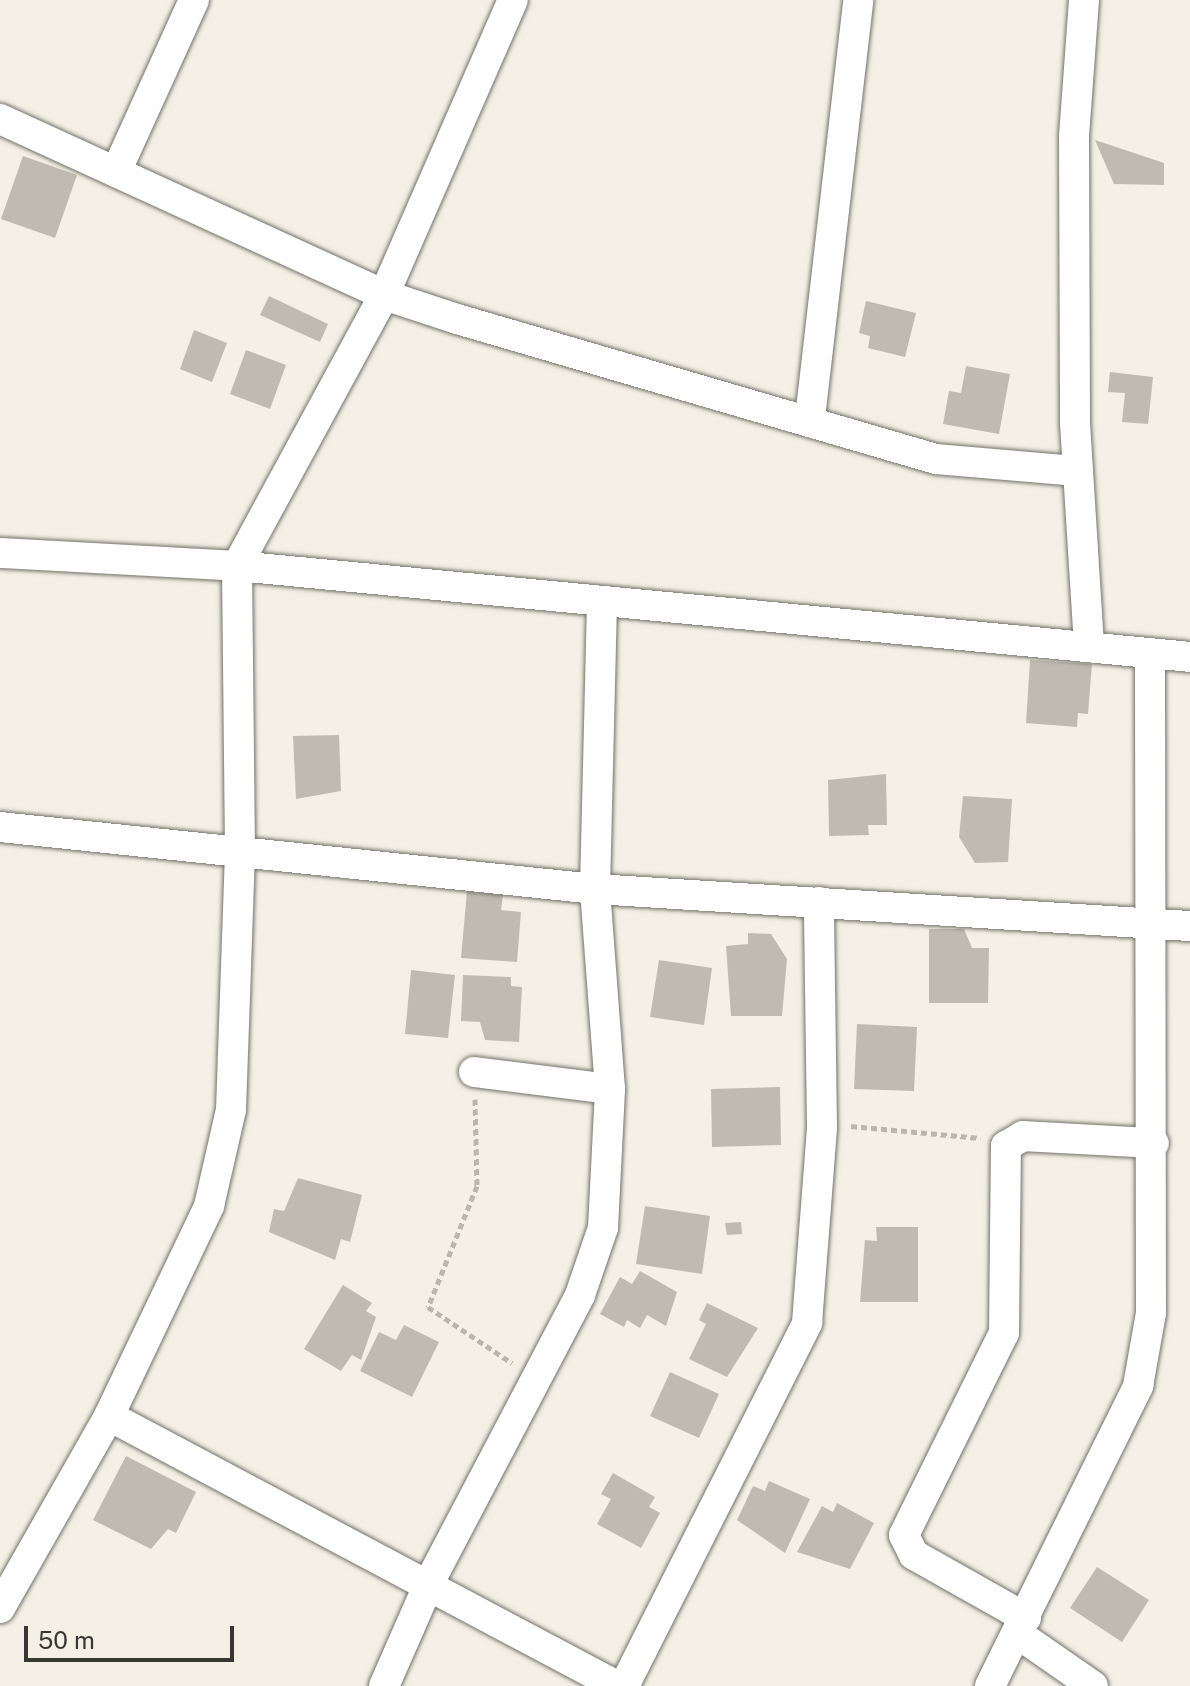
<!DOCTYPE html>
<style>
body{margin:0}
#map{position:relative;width:1190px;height:1686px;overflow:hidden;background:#f4f0e6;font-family:"Public Sans",sans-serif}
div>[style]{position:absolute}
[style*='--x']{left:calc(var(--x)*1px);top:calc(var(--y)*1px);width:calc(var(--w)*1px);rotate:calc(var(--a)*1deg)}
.building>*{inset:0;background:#bfbbb2}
.path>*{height:5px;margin-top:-2.5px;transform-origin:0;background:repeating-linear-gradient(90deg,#b9b6ad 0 6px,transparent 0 10px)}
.roads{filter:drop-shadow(0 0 2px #747168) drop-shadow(0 0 2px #747168)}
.street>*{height:30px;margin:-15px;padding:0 15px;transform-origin:15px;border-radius:15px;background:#fff}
span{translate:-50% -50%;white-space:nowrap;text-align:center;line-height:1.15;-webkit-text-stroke:6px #f4f0e6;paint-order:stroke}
.scale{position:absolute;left:24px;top:1626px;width:210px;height:36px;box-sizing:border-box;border:4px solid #383733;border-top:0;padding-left:10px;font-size:24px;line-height:28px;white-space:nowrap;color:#383733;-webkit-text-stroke:6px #f4f0e6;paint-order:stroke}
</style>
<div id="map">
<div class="building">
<i style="clip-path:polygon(1095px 140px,1164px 163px,1164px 185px,1114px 184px)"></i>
<i style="clip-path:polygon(23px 156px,77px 175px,55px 238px,1px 219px)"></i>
<i style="clip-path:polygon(269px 296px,328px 324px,320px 342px,260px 315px)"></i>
<i style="clip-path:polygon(866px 301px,916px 313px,905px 357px,868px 348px,870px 336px,859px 333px)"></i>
<i style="clip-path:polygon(194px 330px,227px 343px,212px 382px,180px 369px)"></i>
<i style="clip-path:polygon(246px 350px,286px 365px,270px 409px,230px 394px)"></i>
<i style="clip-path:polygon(966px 366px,1010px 374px,999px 434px,943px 424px,949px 391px,961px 393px)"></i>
<i style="clip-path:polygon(1110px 372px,1153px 377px,1148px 424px,1122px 422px,1125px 393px,1108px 392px)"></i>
<i style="clip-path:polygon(1030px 660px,1092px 664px,1088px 714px,1078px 713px,1077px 727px,1026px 723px)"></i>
<i style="clip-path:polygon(339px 735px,341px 791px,296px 799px,293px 736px)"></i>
<i style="clip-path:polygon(886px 774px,887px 825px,868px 825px,869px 835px,829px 836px,828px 780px)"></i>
<i style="clip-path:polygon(963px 796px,1012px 799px,1008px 862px,975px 863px,959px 837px)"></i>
<i style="clip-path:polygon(467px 891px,503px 895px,501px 910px,521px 912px,517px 962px,461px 958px)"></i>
<i style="clip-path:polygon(929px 929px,964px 929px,972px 948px,989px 948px,988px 1003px,929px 1003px)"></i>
<i style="clip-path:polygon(748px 933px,771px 934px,787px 959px,782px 1016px,731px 1016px,726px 946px,748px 944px)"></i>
<i style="clip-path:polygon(659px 960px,712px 968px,704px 1025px,650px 1017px)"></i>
<i style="clip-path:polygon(411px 970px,455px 975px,448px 1038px,405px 1034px)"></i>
<i style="clip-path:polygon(463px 975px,511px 977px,511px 986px,522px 987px,519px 1042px,485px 1040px,480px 1022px,461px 1021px)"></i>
<i style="clip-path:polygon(857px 1024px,917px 1027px,914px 1091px,854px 1089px)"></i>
<i style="clip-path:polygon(780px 1087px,781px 1145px,712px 1147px,711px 1089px)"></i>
<i style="clip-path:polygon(298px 1178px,362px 1195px,350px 1242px,341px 1239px,335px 1260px,269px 1232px,274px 1209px,284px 1211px)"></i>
<i style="clip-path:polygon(645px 1206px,710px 1216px,702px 1274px,636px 1264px)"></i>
<i style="clip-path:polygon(741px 1222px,742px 1234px,727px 1235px,725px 1223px)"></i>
<i style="clip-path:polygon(876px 1227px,918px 1227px,918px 1302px,860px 1302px,865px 1240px,877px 1241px)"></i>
<i style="clip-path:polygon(640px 1271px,677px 1292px,666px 1326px,647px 1315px,640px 1328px,627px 1320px,624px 1327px,600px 1314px,620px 1277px,632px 1284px)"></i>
<i style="clip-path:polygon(343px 1285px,372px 1303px,366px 1311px,376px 1317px,361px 1360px,352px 1355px,341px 1371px,304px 1349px)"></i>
<i style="clip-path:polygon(707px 1303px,758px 1328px,727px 1377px,689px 1359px,706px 1324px,699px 1320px)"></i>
<i style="clip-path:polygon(404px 1325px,439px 1342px,412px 1397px,360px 1371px,379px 1332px,396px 1340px)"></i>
<i style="clip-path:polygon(670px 1372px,719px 1394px,699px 1438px,650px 1416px)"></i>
<i style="clip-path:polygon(126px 1456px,196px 1492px,176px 1533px,168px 1529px,151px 1549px,93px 1520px)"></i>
<i style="clip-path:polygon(613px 1473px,655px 1497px,649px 1507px,660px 1513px,641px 1548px,597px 1524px,611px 1499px,601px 1494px)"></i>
<i style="clip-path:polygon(769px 1481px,810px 1499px,785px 1553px,737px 1520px,753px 1486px,765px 1491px)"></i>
<i style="clip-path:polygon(837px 1503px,874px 1523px,850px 1569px,797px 1552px,822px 1506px,833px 1512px)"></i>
<i style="clip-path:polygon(1097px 1567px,1149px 1600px,1122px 1642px,1070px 1608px)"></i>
</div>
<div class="path">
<i style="--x:475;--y:1099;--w:87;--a:88.7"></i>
<i style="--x:477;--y:1186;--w:131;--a:112"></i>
<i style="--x:428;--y:1307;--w:101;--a:33.7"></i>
<i style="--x:851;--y:1126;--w:130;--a:5.3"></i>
</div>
<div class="roads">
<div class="street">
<i style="--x:1084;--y:0;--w:136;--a:94.2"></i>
<i style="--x:1074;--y:136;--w:287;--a:89.8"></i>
<i style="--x:1075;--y:423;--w:222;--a:86.4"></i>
<i style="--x:0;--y:119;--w:422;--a:24.6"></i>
<i style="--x:384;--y:295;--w:77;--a:18.2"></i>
<i style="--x:457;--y:319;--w:499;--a:16.3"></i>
<i style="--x:936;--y:459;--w:142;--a:4.9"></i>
<i style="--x:116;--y:172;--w:189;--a:-65.6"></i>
<i style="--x:810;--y:418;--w:421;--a:-83.4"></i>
<i style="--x:0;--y:553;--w:237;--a:3.1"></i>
<i style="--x:237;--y:566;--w:957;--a:5.45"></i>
<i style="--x:0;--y:827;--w:598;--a:5.95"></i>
<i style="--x:595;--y:889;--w:596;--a:3.56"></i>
<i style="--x:474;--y:1072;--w:137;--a:7.1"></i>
<i style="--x:109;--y:1416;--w:575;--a:27.99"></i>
<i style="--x:0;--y:1608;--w:221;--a:-60.4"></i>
<i style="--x:109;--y:1416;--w:233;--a:-64.5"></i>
<i style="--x:209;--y:1206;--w:98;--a:-77.1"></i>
<i style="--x:231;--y:1110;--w:257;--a:-88"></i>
<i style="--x:240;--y:853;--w:287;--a:-90.6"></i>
<i style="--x:237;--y:566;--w:308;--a:-61.5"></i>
<i style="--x:384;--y:295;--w:322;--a:-66.4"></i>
<i style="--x:1026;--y:1618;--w:129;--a:-150.6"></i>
<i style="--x:914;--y:1555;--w:22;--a:-117"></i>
<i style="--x:904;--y:1535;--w:225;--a:-63.7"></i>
<i style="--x:1004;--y:1333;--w:187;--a:-89.4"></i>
<i style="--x:1006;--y:1146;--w:20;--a:-30"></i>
<i style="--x:1023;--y:1136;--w:131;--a:3.1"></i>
<i style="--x:1018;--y:1634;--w:91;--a:34.7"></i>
<i style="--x:384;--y:1686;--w:115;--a:-66.3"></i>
<i style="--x:430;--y:1581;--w:323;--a:-62.3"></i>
<i style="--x:580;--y:1295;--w:71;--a:-71.1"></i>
<i style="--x:603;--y:1228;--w:139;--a:-87.1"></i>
<i style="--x:610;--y:1089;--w:201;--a:-94.3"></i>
<i style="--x:595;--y:889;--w:288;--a:-88.6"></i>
<i style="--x:624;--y:1686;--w:407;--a:-63.2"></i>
<i style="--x:807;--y:1323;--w:196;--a:-85.6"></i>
<i style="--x:822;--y:1128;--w:226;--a:-90.8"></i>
<i style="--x:990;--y:1686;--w:335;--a:-63.7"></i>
<i style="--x:1138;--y:1386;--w:74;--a:-79.9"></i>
<i style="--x:1151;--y:1313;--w:660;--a:-90.09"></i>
</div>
</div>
<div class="scale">50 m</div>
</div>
